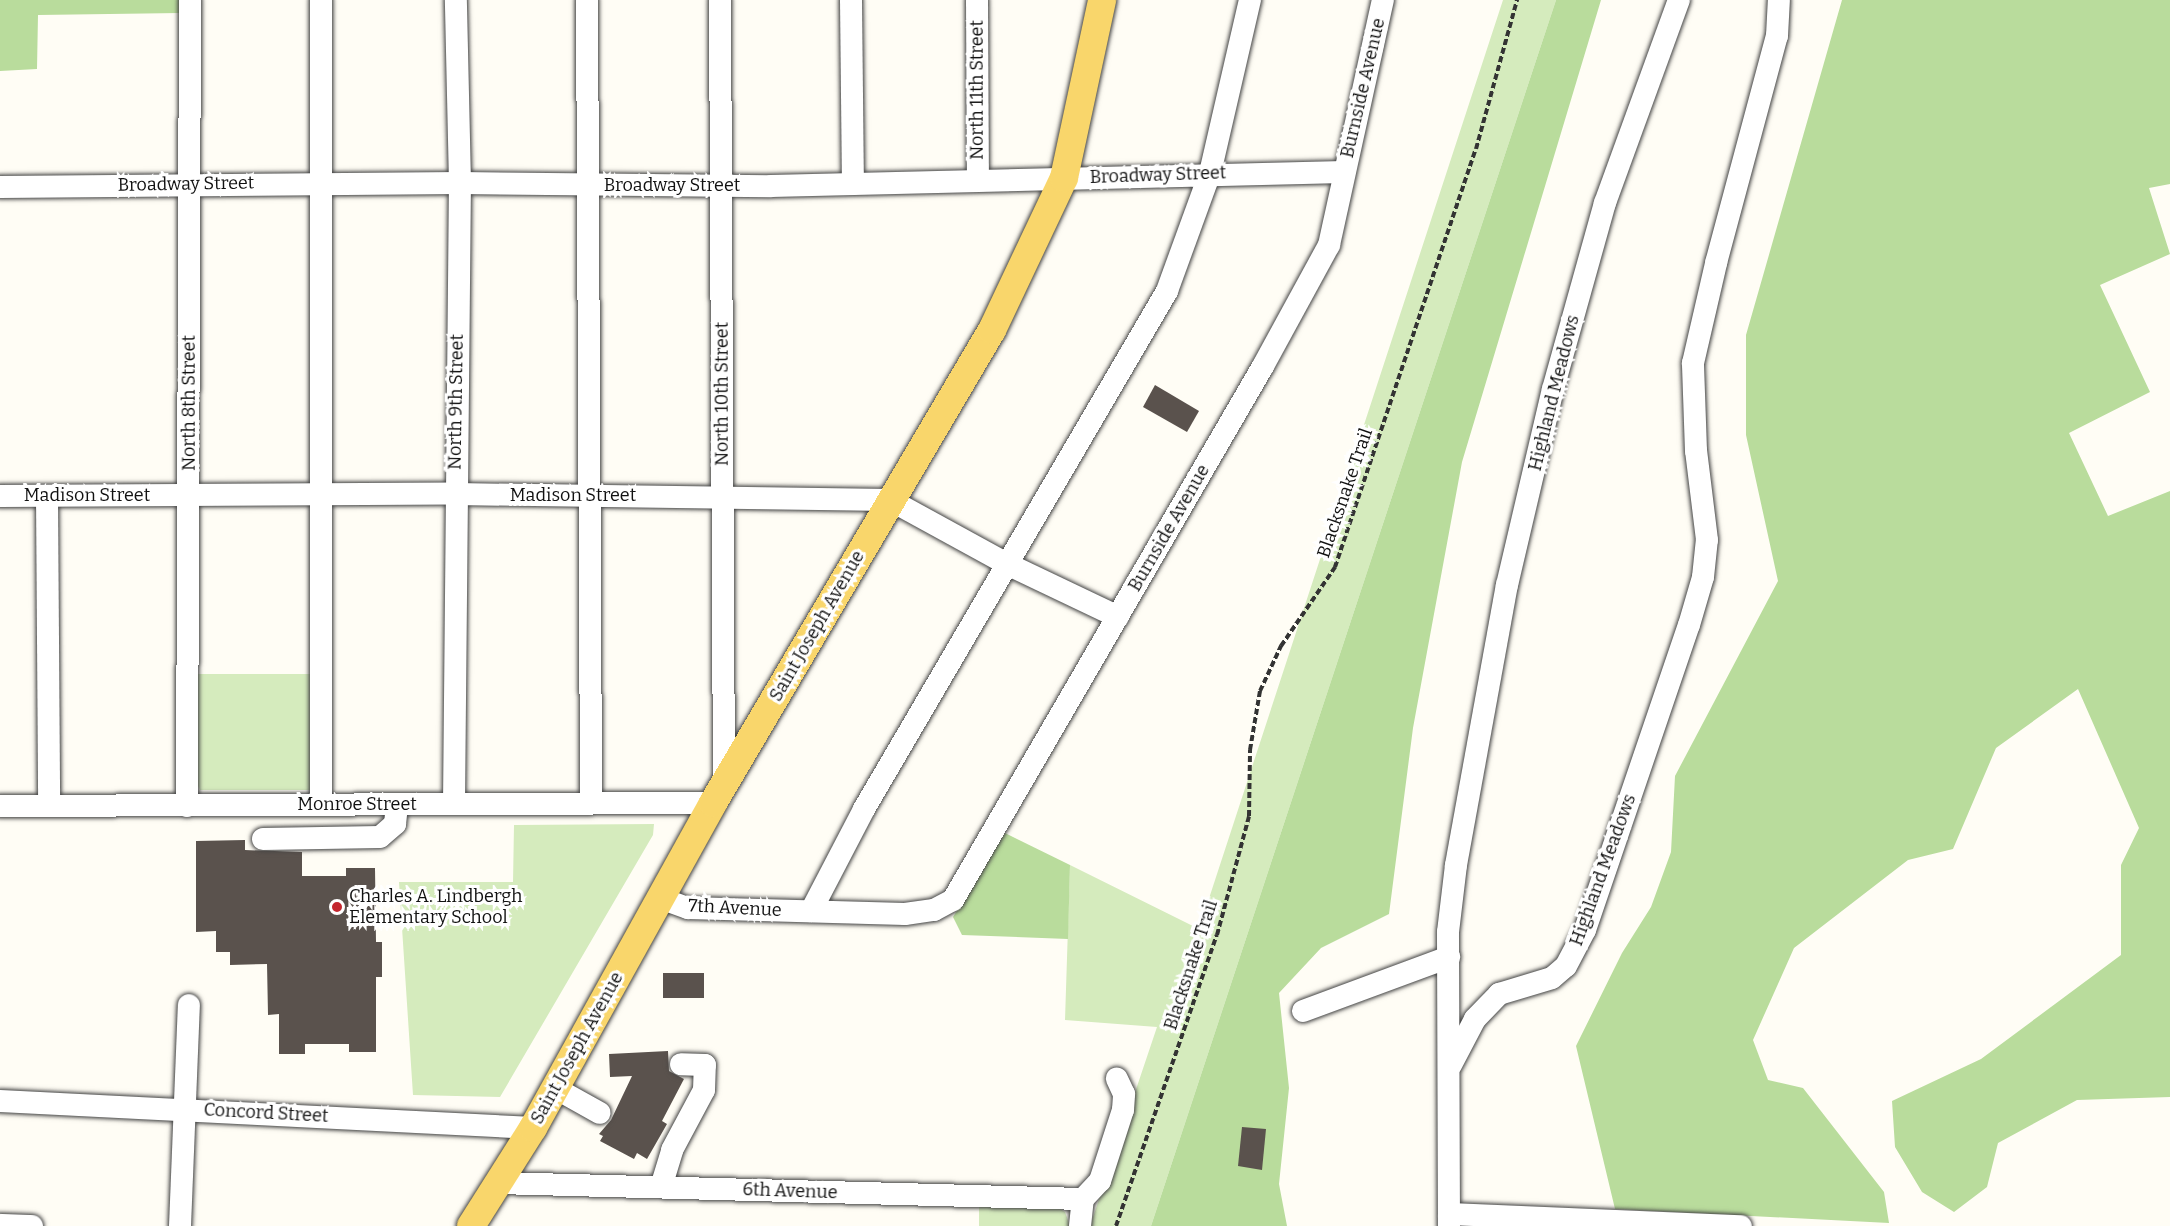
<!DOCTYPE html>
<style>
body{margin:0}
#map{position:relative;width:2170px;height:1226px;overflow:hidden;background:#fffdf5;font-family:Bitter,serif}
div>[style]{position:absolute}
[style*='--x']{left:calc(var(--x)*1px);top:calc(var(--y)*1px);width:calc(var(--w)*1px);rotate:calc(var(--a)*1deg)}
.green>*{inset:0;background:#d5ebbd}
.forest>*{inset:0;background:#b9dc9c}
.building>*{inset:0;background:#5a524d}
.path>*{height:4px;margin-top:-2px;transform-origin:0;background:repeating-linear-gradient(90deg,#333 0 6px,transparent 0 9px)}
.roads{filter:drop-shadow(0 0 2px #444) drop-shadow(0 0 2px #444)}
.minor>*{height:22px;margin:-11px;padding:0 11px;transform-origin:11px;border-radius:11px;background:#fff}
.major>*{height:28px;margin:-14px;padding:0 14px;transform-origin:14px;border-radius:14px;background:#f9d66b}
.dots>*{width:16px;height:16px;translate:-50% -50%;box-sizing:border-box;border:3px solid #fff;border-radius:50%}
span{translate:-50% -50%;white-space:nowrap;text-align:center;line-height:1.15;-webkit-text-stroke:6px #fff;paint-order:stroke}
.street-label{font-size:18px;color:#111}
.poi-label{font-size:18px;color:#111}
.left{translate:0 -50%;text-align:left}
</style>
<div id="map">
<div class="green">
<i style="clip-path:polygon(1503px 0,1556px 0,1151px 1226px,1090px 1226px,1157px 1027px,1065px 1020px,1070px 865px,1199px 929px)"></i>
<i style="clip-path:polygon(196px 674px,315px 674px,316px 790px,200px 790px,196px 782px)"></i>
<i style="clip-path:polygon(654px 824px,653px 835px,500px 1097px,413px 1095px,399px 882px,513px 882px,514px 825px)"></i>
<i style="clip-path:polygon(979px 1200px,1053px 1204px,1065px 1212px,1070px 1226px,979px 1226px)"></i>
</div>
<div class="forest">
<i style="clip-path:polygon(0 0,197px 0,180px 13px,38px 15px,37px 69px,0 71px)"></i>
<i style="clip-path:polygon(1556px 0,1601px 0,1462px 462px,1413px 728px,1389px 914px,1321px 948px,1279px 993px,1289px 1088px,1279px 1184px,1287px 1226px,1151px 1226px)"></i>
<i style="clip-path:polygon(1842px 0,2170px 0,2170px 184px,2149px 188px,2170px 254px,2100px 285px,2150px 392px,2069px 433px,2108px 516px,2170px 491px,2170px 1097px,2077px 1100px,1998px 1143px,1987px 1187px,1954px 1212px,1922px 1192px,1895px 1147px,1892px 1101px,1981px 1059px,2121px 955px,2121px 865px,2139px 828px,2078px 689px,1996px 748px,1953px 849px,1908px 860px,1794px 948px,1753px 1040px,1768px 1080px,1803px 1088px,1884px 1192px,1889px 1223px,1615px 1209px,1576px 1046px,1622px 953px,1651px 907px,1671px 852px,1675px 776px,1778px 581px,1746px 435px,1746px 335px)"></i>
<i style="clip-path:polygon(1005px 833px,1070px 865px,1068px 939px,962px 935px,953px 917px)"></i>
</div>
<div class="building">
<i style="clip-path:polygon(1155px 385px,1199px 411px,1187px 432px,1143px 407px)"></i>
<i style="clip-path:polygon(245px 840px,245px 850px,302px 852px,302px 876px,346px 876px,346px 868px,375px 868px,376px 942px,382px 942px,382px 977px,376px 977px,376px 1052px,349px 1052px,349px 1044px,305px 1044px,305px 1054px,279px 1054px,279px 1014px,268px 1015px,267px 964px,230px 965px,230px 952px,216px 952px,216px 931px,196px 932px,196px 841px)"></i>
<i style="clip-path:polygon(663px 973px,704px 973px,704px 998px,663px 998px)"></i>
<i style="clip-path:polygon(668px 1051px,669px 1071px,684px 1079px,662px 1121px,667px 1124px,647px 1159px,637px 1153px,634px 1159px,600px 1141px,603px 1136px,599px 1134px,611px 1120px,632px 1076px,610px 1077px,609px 1054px)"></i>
<i style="clip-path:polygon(1242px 1127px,1266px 1129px,1262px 1170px,1238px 1166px)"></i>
</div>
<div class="path">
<i style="--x:1116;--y:1226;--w:308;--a:-70.9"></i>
<i style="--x:1217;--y:935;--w:123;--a:-74.9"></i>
<i style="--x:1249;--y:816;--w:66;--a:-89.1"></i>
<i style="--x:1250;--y:750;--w:60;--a:-80.4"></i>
<i style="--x:1260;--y:691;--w:50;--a:-65"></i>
<i style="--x:1281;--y:646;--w:96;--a:-55.6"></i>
<i style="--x:1335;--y:567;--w:441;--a:-71.4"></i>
<i style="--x:1476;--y:149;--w:155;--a:-74.6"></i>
</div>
<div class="roads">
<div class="minor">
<i style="--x:587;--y:0;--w:802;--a:89.71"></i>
<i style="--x:720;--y:0;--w:786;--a:89.71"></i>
<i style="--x:851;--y:0;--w:184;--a:89.4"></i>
<i style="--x:977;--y:0;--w:180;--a:89.7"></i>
<i style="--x:0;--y:187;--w:460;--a:-0.5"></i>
<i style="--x:460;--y:183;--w:311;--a:0.6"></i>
<i style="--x:771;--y:186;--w:573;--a:-1.4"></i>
<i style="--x:0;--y:496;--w:455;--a:-0.3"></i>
<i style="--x:455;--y:494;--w:435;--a:0.8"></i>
<i style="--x:890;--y:500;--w:131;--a:28.7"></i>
<i style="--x:1005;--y:563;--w:125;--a:25.5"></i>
<i style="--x:47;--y:496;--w:310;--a:89.6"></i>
<i style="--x:321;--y:804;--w:804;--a:-90"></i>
<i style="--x:454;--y:804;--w:621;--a:-89.45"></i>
<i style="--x:460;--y:183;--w:183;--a:-91.3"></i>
<i style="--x:0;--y:806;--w:713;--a:-0.24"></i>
<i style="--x:187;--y:806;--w:806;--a:-89.79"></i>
<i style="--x:263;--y:839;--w:117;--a:-1"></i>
<i style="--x:380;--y:837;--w:20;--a:-41"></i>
<i style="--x:395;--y:824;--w:20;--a:-84"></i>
<i style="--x:660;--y:898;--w:30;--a:20"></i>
<i style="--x:688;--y:908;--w:217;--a:1.6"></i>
<i style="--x:905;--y:914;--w:29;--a:-8"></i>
<i style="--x:934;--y:910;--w:21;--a:-28"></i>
<i style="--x:953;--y:900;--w:617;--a:-59.86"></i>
<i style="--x:1263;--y:366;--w:138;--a:-61.4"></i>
<i style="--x:1329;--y:245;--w:251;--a:-77.6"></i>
<i style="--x:811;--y:911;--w:115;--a:-62.5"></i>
<i style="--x:864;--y:809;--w:600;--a:-59.67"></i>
<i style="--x:1167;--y:291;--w:126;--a:-70"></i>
<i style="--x:1210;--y:173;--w:178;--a:-77"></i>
<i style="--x:1303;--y:1011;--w:156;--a:-20.3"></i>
<i style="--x:1451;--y:1065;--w:52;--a:-62.4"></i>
<i style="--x:1475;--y:1019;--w:35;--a:-46"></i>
<i style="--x:1499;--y:994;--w:55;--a:-16.8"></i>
<i style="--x:1552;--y:978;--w:18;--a:-41"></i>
<i style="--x:1566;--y:966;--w:41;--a:-62.2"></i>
<i style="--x:1585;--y:930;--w:322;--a:-71.2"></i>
<i style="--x:1689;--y:625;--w:50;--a:-73.7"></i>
<i style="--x:1703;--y:577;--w:37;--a:-84"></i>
<i style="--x:1707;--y:540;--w:90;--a:-97"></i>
<i style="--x:1696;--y:451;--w:88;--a:-92"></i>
<i style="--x:1693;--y:363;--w:103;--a:-77"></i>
<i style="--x:1716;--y:263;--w:235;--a:-75"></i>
<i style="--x:1777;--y:36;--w:36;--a:-87"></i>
<i style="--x:555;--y:1088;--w:51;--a:29.1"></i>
<i style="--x:0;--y:1101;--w:534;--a:2.9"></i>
<i style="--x:498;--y:1183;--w:585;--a:1.57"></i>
<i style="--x:661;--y:1187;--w:39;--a:-73"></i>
<i style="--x:672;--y:1150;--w:68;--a:-61.9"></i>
<i style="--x:704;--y:1090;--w:25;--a:-88"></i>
<i style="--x:705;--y:1065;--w:24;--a:-178"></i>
<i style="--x:1449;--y:1214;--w:292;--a:2.4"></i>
<i style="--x:0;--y:1225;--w:32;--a:2"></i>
<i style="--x:180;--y:1226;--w:221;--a:-87.7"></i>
<i style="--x:1080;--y:1226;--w:27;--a:-84"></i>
<i style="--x:1083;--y:1199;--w:25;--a:-47"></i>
<i style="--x:1100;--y:1181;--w:75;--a:-72.1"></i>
<i style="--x:1123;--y:1110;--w:16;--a:-86"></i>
<i style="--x:1124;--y:1094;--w:17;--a:-115"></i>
<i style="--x:1449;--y:1226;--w:294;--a:-90.2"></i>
<i style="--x:1448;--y:932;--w:67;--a:-83.2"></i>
<i style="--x:1456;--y:865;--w:285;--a:-79.7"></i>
<i style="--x:1507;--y:585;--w:201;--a:-76.8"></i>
<i style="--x:1553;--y:389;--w:193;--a:-74.4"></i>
<i style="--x:1605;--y:203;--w:216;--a:-70"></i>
</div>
<div class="major">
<i style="--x:471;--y:1226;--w:116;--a:-57.7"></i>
<i style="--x:533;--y:1128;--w:372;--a:-61"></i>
<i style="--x:713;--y:803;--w:549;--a:-59.47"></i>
<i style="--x:992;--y:330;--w:168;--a:-64.7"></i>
<i style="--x:1064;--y:178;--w:182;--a:-77.9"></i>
</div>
</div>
<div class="dots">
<i style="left:337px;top:907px;background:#c4262e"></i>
</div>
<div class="street-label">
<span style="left:1363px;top:88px;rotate:-77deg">Burnside Avenue</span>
<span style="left:977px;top:90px;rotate:-90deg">North 11th Street</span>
<span style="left:1158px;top:175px;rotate:-2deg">Broadway Street</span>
<span style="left:186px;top:184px;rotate:-1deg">Broadway Street</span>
<span style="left:672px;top:185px">Broadway Street</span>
<span style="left:1554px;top:393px;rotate:-76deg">Highland Meadows</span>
<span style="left:722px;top:394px;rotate:-90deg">North 10th Street</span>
<span style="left:456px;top:402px;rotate:-89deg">North 9th Street</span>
<span style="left:189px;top:403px;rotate:-90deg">North 8th Street</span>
<span style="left:1345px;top:493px;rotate:-71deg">Blacksnake Trail</span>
<span style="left:87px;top:495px">Madison Street</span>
<span style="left:573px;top:495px">Madison Street</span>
<span style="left:1169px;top:528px;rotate:-60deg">Burnside Avenue</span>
<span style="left:817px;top:626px;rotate:-60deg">Saint Joseph Avenue</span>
<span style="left:357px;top:804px">Monroe Street</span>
<span style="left:1603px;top:870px;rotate:-70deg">Highland Meadows</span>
<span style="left:735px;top:908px;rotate:3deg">7th Avenue</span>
<span style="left:1191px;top:965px;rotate:-72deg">Blacksnake Trail</span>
<span style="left:577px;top:1048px;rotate:-61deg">Saint Joseph Avenue</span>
<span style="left:266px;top:1113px;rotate:3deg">Concord Street</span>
<span style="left:790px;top:1191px;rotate:2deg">6th Avenue</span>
</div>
<div class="poi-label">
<span class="left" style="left:349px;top:907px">Charles A. Lindbergh<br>Elementary School</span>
</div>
</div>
